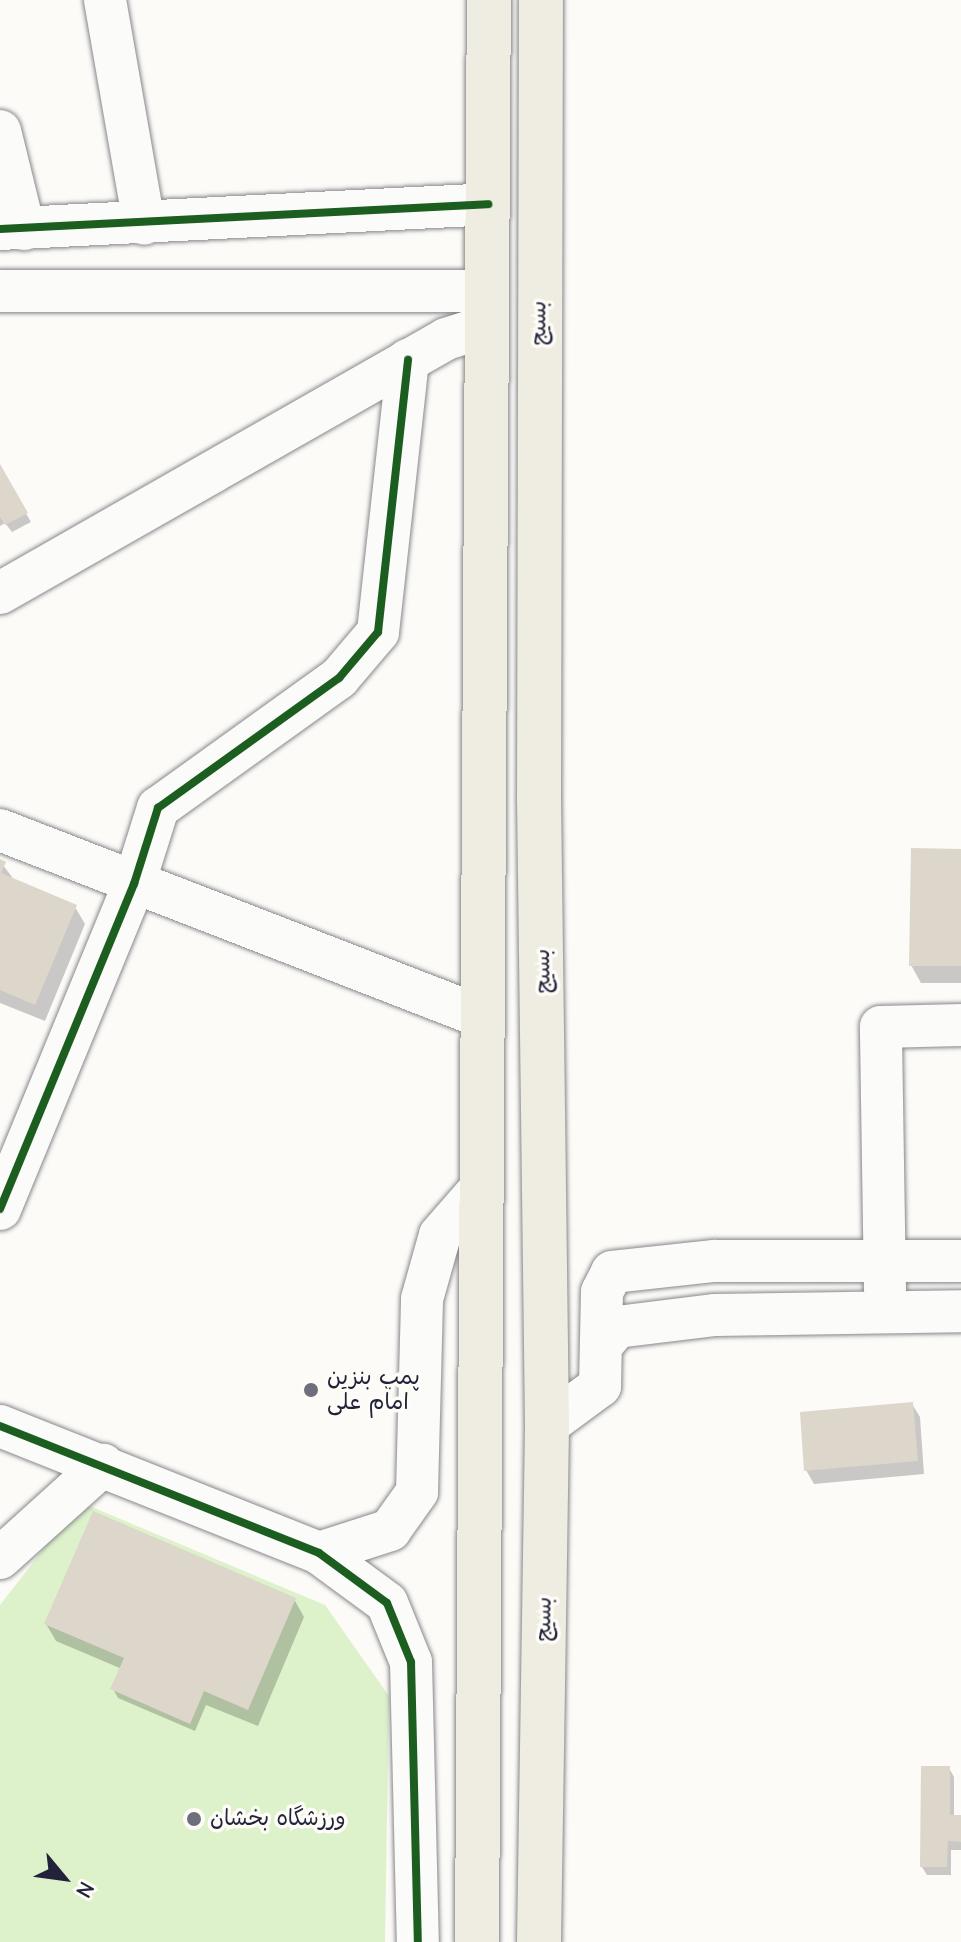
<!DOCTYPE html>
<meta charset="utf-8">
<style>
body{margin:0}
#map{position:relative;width:961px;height:1942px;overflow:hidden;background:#fcfbf8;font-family:"Comic Neue","Playpen Sans Arabic",sans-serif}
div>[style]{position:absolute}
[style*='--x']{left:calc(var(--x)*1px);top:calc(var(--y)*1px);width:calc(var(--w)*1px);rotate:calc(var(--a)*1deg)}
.green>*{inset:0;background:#ddf2ca}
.shadow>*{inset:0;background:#0003}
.building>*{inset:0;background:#dcd6cb}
.roads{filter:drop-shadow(0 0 2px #88888c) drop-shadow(0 0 2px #88888c)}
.minor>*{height:42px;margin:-21px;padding:0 21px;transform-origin:21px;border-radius:21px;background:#fbfbf9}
.major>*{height:44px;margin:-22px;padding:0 22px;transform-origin:22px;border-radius:22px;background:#efede2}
.cycleway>*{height:8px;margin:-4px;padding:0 4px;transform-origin:4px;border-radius:4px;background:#1b5e20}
.dots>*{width:22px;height:22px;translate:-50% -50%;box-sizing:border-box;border:4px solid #fdfcf7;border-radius:50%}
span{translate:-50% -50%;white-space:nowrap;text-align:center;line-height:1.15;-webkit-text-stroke:7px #fdfcf7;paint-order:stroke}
.street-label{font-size:22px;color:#22223b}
.poi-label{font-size:22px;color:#22223b}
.left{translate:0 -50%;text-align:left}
.north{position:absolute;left:24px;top:1838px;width:80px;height:80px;-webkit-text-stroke:6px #fdfcf7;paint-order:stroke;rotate:119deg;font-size:22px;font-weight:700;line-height:32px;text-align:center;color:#22223b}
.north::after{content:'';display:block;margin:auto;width:28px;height:36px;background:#22223b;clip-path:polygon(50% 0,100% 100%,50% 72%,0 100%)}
</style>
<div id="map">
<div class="green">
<i style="clip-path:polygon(80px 1502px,325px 1605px,389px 1696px,385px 1942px,0 1942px,0 1605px)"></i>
</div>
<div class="shadow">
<i style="clip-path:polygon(0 468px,31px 522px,12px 532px,5px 523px,0 526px)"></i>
<i style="clip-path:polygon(961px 851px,961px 983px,921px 983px,911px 965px)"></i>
<i style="clip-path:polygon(0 861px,15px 881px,75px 907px,85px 924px,45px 1021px,0 1003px)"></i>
<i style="clip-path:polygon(912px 1404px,920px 1417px,924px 1474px,814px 1484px,806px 1470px)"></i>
<i style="clip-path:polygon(294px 1599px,304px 1617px,258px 1726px,206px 1705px,195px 1731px,118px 1698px,113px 1689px,122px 1669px,56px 1641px,46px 1624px)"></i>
<i style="clip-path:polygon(949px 1768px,954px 1777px,954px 1817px,961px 1817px,961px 1850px,951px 1850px,951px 1875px,927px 1875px,922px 1867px)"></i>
</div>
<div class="building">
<i style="clip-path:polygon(0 464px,28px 513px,5px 525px,0 517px)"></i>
<i style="clip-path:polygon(911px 848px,961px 849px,961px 966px,909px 966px)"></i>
<i style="clip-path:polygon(0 859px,6px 862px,1px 873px,77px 905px,35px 1005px,0 990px)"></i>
<i style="clip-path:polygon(913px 1402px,918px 1461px,804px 1471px,800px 1412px)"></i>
<i style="clip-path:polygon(93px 1511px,296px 1598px,248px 1710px,204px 1691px,190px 1724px,110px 1689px,124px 1658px,44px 1624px)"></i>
<i style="clip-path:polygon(921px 1766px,950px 1766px,950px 1815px,961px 1815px,961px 1842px,948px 1841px,947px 1867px,920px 1867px)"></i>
</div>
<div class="roads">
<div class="minor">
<i style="--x:105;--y:0;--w:227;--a:80.1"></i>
<i style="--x:0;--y:131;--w:101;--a:76.2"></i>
<i style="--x:0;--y:229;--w:489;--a:-2.9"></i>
<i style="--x:0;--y:291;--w:487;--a:0"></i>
<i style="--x:0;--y:593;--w:513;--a:-29.66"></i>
<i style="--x:446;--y:339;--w:43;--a:-17.6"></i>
<i style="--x:0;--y:830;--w:517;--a:21.2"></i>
<i style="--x:0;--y:1209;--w:352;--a:-67.6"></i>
<i style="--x:134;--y:884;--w:80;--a:-72.5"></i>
<i style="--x:158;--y:808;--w:223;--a:-35.7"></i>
<i style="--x:339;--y:678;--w:60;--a:-49.7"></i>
<i style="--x:378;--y:632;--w:274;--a:-83.7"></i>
<i style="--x:885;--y:1290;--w:263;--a:-90.9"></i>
<i style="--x:881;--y:1027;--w:80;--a:-1.4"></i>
<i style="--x:601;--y:1346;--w:25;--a:-50"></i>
<i style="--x:617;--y:1327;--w:99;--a:-7"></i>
<i style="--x:715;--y:1315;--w:246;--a:-0.9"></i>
<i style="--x:547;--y:1425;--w:66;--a:-36.3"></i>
<i style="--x:600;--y:1386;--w:94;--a:-88.8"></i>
<i style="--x:602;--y:1292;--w:22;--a:-63"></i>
<i style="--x:612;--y:1272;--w:103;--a:-6.2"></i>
<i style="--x:714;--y:1261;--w:247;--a:0"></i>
<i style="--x:0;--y:1426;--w:343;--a:21.7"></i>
<i style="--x:319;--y:1553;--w:84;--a:36.3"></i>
<i style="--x:387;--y:1603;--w:64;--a:67.9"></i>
<i style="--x:411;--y:1662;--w:280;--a:88.6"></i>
<i style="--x:319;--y:1553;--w:75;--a:-17.9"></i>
<i style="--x:390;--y:1530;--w:47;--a:-54.6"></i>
<i style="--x:417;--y:1492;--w:193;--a:-88.5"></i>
<i style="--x:422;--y:1299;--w:66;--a:-74.3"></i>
<i style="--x:440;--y:1235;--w:62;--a:-48.9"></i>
<i style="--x:0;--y:1558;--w:139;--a:-42.1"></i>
</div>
<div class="major">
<i style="--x:477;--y:1942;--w:1942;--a:-89.65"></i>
<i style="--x:539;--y:1942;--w:517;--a:-89.11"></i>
<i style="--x:547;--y:1425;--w:624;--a:-90.73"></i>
<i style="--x:539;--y:801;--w:801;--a:-89.86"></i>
</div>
</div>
<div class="cycleway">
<i style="--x:0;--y:229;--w:489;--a:-2.9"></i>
<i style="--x:0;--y:1209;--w:352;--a:-67.6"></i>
<i style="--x:134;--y:884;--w:80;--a:-72.5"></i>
<i style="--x:158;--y:808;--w:223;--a:-35.7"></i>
<i style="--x:339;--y:678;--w:60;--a:-49.7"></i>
<i style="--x:378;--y:632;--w:274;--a:-83.7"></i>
<i style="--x:0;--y:1426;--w:343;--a:21.7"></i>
<i style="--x:319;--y:1553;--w:84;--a:36.3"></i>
<i style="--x:387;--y:1603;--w:64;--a:67.9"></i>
<i style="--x:411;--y:1662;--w:280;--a:88.6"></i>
</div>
<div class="dots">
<i style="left:311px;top:1390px;background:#6e6e7d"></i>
<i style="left:194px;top:1819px;background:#6e6e7d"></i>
</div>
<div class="street-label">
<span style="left:539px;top:323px;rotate:-90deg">بسیج</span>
<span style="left:543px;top:971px;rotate:-91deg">بسیج</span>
<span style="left:544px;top:1619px;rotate:-89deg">بسیج</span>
</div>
<div class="poi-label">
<span class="left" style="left:327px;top:1390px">پمپ بنزین<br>امام علی</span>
<span class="left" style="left:210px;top:1819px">ورزشگاه بخشان</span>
</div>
<div class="north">N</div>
</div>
